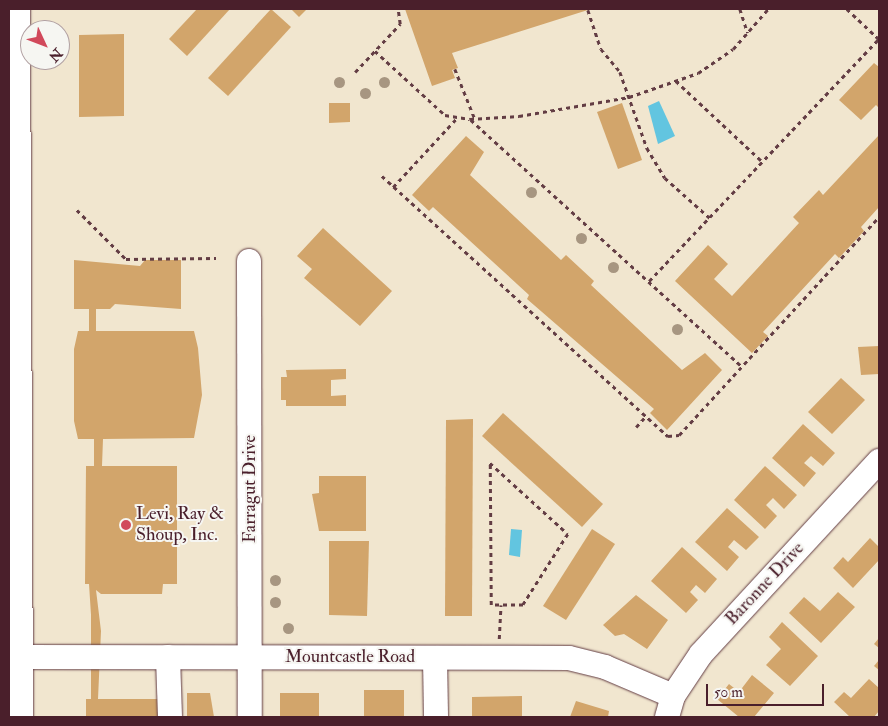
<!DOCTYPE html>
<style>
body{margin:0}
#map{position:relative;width:888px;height:726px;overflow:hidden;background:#f1e6cf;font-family:"IM FELL Double Pica",serif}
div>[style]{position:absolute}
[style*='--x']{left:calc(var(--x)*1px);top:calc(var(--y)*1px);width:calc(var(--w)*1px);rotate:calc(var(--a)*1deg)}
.water>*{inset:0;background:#62c5e0}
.building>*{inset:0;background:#d2a56b}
.path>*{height:2.5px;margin-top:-1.25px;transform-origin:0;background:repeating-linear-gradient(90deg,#633d44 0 4px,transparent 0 8px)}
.roads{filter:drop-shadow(0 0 1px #633d44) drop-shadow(0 0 1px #633d44)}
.minor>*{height:24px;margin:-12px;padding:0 12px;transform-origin:12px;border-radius:12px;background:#fff}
.trees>*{width:11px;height:11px;margin:-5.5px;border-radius:50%;background:#a79681}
.dots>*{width:14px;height:14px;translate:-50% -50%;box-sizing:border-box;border:2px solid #f6f6f2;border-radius:50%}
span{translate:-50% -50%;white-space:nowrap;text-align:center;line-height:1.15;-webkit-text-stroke:4px #f6f6f2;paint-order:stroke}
.street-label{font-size:18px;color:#4a1f2b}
.poi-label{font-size:18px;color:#4a1f2b}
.left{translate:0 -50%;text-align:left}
.frame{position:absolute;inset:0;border:10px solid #4a1f2b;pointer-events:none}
.north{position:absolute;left:20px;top:20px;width:50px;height:50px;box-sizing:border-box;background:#f6f6f2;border:1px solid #b1a0a2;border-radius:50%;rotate:133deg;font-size:14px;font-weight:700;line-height:20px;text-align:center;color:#4a1f2b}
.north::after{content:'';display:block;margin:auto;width:18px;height:22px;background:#d1495b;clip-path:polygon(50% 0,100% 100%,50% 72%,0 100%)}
.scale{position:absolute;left:706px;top:684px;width:118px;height:22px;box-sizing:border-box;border:2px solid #4a1f2b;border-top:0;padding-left:6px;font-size:15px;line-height:18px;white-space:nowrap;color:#4a1f2b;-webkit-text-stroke:4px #f6f6f2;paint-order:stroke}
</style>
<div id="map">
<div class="water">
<i style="clip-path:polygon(659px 101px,675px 136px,658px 144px,648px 106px)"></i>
<i style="clip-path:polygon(511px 529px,522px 530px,520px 557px,509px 555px)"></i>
</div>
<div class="building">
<i style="clip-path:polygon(197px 9px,230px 9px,187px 56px,169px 39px)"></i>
<i style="clip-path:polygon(271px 9px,291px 27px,228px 96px,208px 78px)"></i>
<i style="clip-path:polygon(291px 9px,307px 9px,299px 17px)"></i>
<i style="clip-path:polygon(405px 9px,591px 9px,452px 53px,458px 68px,452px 70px,455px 78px,432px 86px)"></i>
<i style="clip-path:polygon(124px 34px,124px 116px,79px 117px,79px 35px)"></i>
<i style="clip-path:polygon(874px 63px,879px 67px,879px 108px,876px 105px,861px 120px,839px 100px)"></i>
<i style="clip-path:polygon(329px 103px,350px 103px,350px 122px,329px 123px)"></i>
<i style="clip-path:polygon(622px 103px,642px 160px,618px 169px,597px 112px)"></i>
<i style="clip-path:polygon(879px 135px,879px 207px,861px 227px,864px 231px,839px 258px,835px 254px,763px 332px,768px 336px,752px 353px,675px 281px,708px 245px,728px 264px,714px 279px,732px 296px,799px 223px,793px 217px,819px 190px,823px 195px)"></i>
<i style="clip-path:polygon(466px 136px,484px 152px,470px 175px,561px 260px,566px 255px,594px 281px,591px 285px,682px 370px,705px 353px,722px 370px,667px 430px,650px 413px,654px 409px,527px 299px,529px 295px,433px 207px,429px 211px,412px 195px)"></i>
<i style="clip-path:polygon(323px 228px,392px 291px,360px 326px,304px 278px,312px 269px,297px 256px)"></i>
<i style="clip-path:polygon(74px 260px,140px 266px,145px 260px,181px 260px,181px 309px,115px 304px,110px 309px,96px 309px,96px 331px,194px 331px,198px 348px,202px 395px,194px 438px,103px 439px,102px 466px,177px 466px,177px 584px,163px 584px,162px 594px,101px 594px,96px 590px,101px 631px,98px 699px,160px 699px,160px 717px,86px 717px,86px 699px,91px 699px,91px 615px,89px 584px,85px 584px,86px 466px,94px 466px,94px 439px,78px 439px,74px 421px,74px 349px,78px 331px,89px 331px,89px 309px,74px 309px)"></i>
<i style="clip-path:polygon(879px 346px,879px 374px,861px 375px,858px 347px)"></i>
<i style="clip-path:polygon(346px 369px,346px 379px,331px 380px,331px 396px,346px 395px,346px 406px,286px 406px,286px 400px,281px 400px,281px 377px,287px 377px,286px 370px)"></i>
<i style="clip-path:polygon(841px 378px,865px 400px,832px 434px,808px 412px)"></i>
<i style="clip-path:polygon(503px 413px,603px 504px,582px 527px,482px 436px)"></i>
<i style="clip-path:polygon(473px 419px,472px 616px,445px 616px,446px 420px)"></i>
<i style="clip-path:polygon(803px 424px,835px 453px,823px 466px,811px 456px,804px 463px,816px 473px,804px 487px,772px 458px)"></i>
<i style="clip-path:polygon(765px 466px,797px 495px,784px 509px,773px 498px,766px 505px,777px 516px,765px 529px,734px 500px)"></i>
<i style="clip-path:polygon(319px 476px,366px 476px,366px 531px,319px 531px,312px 494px,319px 493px)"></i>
<i style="clip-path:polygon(727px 508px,759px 537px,746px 550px,734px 540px,728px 547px,739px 557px,727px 571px,695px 542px)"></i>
<i style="clip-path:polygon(592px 529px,615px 544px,566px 620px,543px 606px)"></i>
<i style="clip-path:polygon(870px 538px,879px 547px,879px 560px,853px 588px,833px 568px,843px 557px,848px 562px)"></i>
<i style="clip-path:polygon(329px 541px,369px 541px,367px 616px,329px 615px)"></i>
<i style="clip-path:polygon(682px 547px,717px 579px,705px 593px,696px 585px,690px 592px,698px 600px,686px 613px,651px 581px)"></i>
<i style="clip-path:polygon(838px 592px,855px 607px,821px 643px,789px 613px,804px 597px,820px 611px)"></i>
<i style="clip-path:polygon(636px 595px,668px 620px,647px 649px,624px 634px,615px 636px,603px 625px)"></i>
<i style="clip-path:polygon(782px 622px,818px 656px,790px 686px,766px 665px,781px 649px,769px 637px)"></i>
<i style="clip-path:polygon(879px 638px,879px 648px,874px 644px)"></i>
<i style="clip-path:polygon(879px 660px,879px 670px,874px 666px)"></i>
<i style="clip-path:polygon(752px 675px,774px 693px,754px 717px,739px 717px,717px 699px,729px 684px,739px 692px)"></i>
<i style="clip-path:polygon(869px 679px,879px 688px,879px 711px,874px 717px,850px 717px,834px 702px,844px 692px,851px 698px)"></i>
<i style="clip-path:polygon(364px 690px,404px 690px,404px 717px,364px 717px)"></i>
<i style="clip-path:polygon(187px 693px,210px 693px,214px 717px,187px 717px)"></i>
<i style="clip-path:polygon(280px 693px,319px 693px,319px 717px,280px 717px)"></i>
<i style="clip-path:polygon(522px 696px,522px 717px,472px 717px,472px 697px)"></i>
<i style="clip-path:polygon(576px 701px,609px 711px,608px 717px,570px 717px)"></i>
</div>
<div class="path">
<i style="--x:740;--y:9;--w:25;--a:72"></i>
<i style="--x:847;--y:9;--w:44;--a:43.2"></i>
<i style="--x:588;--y:10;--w:41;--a:71.6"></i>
<i style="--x:601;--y:49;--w:30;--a:50"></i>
<i style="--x:620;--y:72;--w:81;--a:70.4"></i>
<i style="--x:647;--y:148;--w:35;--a:59"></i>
<i style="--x:665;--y:178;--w:60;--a:41.6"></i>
<i style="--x:375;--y:51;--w:95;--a:42.4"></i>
<i style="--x:445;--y:115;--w:25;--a:9"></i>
<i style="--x:470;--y:119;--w:49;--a:-3.5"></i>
<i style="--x:519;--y:116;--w:112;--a:-9.8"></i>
<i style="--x:629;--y:97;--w:73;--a:-19.2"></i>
<i style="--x:698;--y:73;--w:42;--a:-34.4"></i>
<i style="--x:733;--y:49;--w:53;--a:-48.8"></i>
<i style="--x:455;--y:69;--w:54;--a:68.2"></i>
<i style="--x:355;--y:72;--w:66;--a:-46.8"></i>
<i style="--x:400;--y:24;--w:15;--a:-98"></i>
<i style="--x:676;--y:81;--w:119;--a:43"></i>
<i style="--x:471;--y:120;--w:367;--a:42.3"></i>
<i style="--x:382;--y:176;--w:387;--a:42.3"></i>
<i style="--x:668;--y:436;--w:11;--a:-5"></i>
<i style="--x:679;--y:435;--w:296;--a:-47.5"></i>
<i style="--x:393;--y:187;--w:94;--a:-47.2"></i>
<i style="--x:77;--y:210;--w:69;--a:45"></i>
<i style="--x:126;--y:259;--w:90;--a:-0.6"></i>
<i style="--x:649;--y:281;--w:334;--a:-46.5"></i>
<i style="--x:636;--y:427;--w:15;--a:-48"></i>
<i style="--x:490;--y:463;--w:105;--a:42.3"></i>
<i style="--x:568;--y:534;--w:84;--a:122.4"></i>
<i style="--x:523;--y:605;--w:32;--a:180"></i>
<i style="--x:491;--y:605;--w:142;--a:-90.4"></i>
<i style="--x:499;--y:639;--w:34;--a:-87"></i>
</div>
<div class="roads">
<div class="minor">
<i style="--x:18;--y:9;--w:708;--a:89.76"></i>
<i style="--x:249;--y:261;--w:456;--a:89.9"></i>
<i style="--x:20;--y:657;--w:549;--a:0.1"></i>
<i style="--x:569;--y:658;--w:37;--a:14"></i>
<i style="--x:605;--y:667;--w:74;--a:23.1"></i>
<i style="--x:168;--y:657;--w:60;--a:88.1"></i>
<i style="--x:435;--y:658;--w:59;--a:89"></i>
<i style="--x:667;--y:717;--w:22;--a:-74"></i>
<i style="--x:673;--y:696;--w:50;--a:-56.3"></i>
<i style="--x:701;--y:654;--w:263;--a:-47.3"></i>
</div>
</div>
<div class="trees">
<i style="left:339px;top:82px"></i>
<i style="left:384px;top:82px"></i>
<i style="left:365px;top:93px"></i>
<i style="left:531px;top:192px"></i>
<i style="left:581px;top:238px"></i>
<i style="left:613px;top:267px"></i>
<i style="left:677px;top:329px"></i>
<i style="left:275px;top:580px"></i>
<i style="left:275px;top:602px"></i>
<i style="left:288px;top:628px"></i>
</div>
<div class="dots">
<i style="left:126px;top:525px;background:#d1495b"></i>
</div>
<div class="street-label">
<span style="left:250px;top:489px;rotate:-90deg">Farragut Drive</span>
<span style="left:765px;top:584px;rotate:-47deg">Baronne Drive</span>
<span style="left:350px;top:657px">Mountcastle Road</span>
</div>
<div class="poi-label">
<span class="left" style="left:136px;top:525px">Levi, Ray &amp;<br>Shoup, Inc.</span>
</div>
<div class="frame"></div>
<div class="north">N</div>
<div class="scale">50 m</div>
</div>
